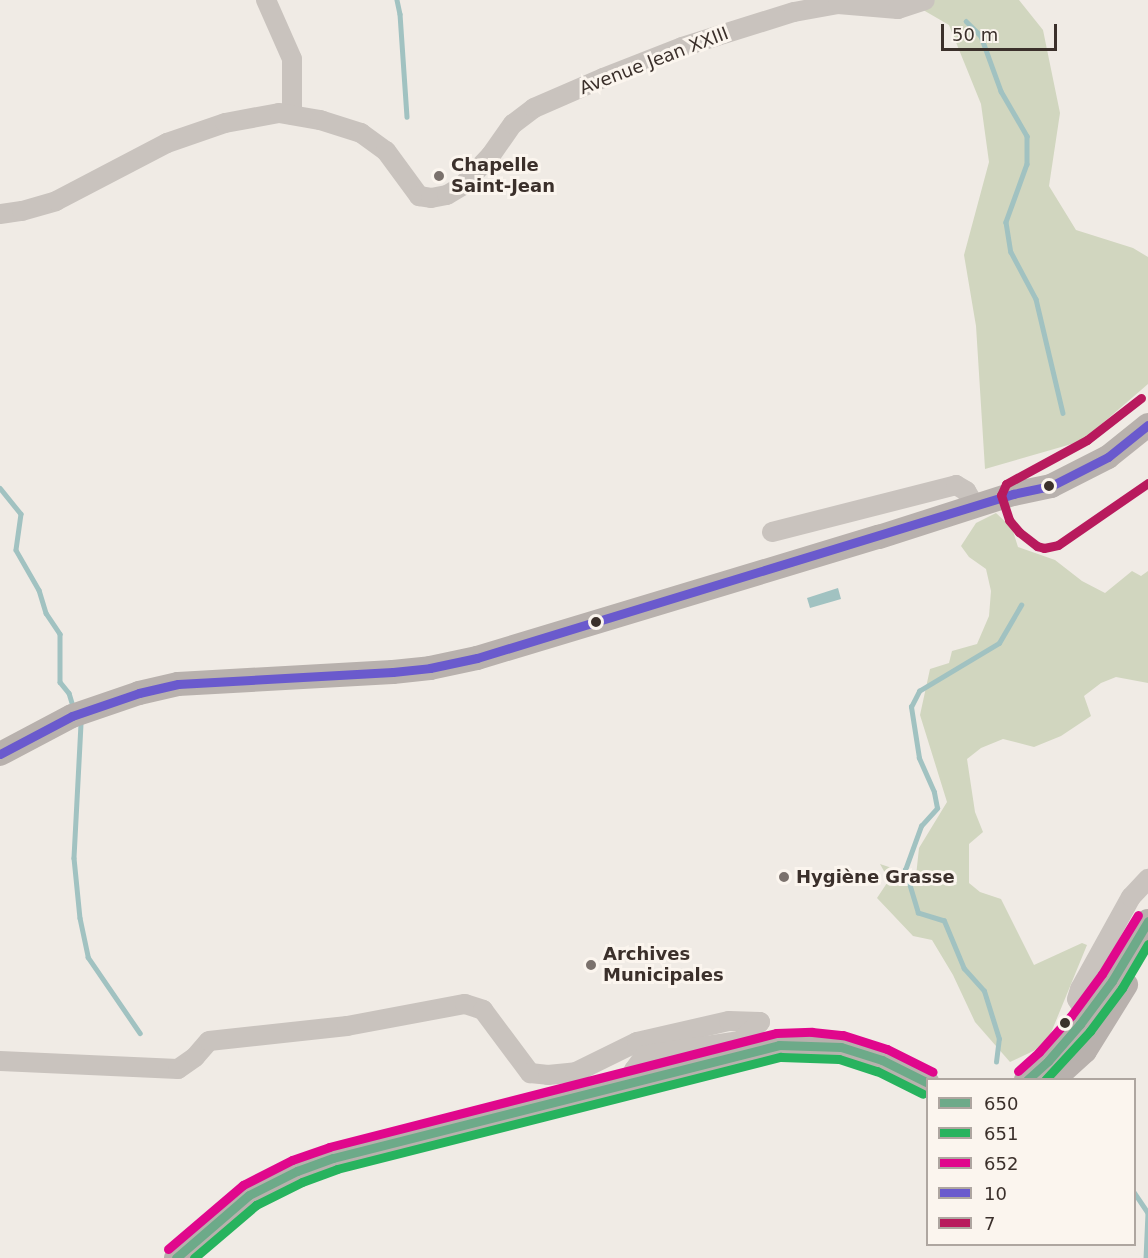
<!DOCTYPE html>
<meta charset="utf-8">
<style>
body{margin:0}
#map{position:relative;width:1148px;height:1258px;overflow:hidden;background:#f0ebe5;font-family:"DejaVu Sans",sans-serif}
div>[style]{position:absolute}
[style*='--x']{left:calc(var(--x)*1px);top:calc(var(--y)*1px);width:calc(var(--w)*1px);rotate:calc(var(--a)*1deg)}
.green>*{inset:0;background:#d1d6bf}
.water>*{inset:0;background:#a1c2c1}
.stream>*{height:4.5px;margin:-2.25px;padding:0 2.25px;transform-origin:2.25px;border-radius:2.25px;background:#a1c2c1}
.minor>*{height:20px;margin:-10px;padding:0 10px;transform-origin:10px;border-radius:10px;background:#c9c3be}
.major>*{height:24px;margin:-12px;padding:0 12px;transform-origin:12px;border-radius:12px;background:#b8b1ad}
.bus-1>*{height:9px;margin:-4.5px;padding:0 4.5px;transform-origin:4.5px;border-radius:4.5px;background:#6daa89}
.bus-2>*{height:9px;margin:-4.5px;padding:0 4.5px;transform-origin:4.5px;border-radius:4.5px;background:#27b35e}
.bus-3>*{height:9px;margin:-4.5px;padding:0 4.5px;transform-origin:4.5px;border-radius:4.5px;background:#e0078c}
.bus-4>*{height:9px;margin:-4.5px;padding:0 4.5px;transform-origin:4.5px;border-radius:4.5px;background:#6a5acd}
.bus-5>*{height:9px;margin:-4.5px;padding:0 4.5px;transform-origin:4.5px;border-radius:4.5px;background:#b81a5d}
.dots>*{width:16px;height:16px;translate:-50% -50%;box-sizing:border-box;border:3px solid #fbf5ee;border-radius:50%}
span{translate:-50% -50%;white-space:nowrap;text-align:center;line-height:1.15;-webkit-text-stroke:6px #fbf5ee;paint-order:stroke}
.street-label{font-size:18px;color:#3b302b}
.poi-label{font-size:18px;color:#3b302b;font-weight:700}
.left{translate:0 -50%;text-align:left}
.legend{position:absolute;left:926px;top:1078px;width:210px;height:168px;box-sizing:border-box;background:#fbf5ee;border:2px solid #aea6a0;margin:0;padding:8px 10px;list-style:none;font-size:18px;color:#3b302b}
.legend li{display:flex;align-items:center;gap:12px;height:30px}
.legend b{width:30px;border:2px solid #aea6a0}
.scale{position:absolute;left:941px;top:24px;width:116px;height:27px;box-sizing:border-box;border:3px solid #3b302b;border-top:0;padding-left:8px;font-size:18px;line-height:21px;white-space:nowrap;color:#3b302b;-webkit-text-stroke:4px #fbf5ee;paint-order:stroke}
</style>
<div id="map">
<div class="green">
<i style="clip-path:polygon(906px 0,1019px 0,1043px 30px,1060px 113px,1049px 186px,1076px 230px,1133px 248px,1148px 257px,1148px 384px,1082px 441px,985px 469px,976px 326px,964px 255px,989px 162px,981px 104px,949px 25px)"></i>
<i style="clip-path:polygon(996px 513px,1012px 528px,1018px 547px,1055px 560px,1082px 581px,1105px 593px,1132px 571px,1141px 576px,1148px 571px,1148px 683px,1116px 677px,1101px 683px,1084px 696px,1091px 716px,1061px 736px,1034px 747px,1003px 739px,981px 748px,967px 759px,975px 812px,983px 832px,969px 844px,969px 883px,980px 892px,1001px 899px,1034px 965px,1082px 943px,1087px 945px,1046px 1045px,1010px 1062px,975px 1022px,953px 975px,932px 940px,913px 936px,877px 898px,889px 880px,880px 864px,916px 876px,919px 848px,947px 802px,920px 715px,930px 669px,949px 663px,952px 651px,977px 644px,989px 616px,991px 591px,986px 569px,969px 557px,961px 546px,976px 523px)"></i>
</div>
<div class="water">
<i style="clip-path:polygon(838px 588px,841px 599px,810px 608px,807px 598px)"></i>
</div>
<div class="stream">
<i style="--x:397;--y:0;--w:14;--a:78"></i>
<i style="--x:400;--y:14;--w:103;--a:86.1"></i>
<i style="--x:966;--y:21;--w:21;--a:45"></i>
<i style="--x:981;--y:36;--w:59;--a:70"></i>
<i style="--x:1001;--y:91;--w:52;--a:60"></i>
<i style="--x:1027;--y:136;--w:28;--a:90"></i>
<i style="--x:1027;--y:164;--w:62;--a:109.9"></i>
<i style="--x:1006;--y:222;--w:30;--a:81"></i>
<i style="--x:1011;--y:252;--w:53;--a:62"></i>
<i style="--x:1036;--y:299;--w:117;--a:76.7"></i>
<i style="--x:0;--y:488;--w:33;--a:51"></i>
<i style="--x:21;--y:514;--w:36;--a:98"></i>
<i style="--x:16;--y:550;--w:46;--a:60.1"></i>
<i style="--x:39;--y:590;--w:24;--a:73"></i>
<i style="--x:46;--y:613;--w:25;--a:56"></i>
<i style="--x:60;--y:634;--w:48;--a:90"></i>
<i style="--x:60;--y:682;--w:14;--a:51"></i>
<i style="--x:69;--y:693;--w:14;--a:73"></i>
<i style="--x:81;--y:724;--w:134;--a:93"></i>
<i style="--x:74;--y:858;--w:60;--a:84.3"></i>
<i style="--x:80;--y:918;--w:40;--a:78"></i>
<i style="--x:88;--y:957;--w:92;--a:55.6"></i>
<i style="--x:996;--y:1062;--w:23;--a:-83"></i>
<i style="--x:999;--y:1039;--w:50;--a:-107.4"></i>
<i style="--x:984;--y:991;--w:30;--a:-132"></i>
<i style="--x:964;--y:969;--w:52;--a:-112.6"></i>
<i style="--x:944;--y:921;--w:27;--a:-163"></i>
<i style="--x:918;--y:913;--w:45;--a:-106.8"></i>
<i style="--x:905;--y:870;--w:47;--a:-70"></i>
<i style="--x:921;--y:826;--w:24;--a:-48"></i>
<i style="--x:937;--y:808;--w:16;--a:-101"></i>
<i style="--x:934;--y:792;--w:37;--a:-114"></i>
<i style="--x:919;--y:758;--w:52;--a:-98.9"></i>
<i style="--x:911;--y:707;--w:18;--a:-63"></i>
<i style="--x:919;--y:691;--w:93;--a:-31"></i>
<i style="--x:999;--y:643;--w:44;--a:-59.9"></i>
<i style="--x:1134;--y:1192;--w:25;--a:56"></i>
<i style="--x:1148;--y:1213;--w:45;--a:92.5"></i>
</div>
<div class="minor">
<i style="--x:266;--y:0;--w:64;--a:66.2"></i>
<i style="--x:292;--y:59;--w:56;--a:90"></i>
<i style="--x:0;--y:214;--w:22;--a:-8"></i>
<i style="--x:22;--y:211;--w:35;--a:-16"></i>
<i style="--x:56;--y:201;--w:125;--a:-27.6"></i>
<i style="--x:167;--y:143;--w:61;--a:-19"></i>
<i style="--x:225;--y:123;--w:55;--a:-10.5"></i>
<i style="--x:279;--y:113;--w:42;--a:9.7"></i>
<i style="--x:320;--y:120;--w:43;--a:17.6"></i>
<i style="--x:361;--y:133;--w:31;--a:36"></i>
<i style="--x:386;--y:151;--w:56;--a:53.7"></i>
<i style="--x:419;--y:196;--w:12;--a:9"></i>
<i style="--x:431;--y:198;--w:16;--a:-11"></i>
<i style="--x:447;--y:195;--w:17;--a:-31"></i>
<i style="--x:462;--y:186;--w:42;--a:-46.9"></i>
<i style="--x:491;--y:155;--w:38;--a:-55"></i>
<i style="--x:513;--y:124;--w:26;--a:-37"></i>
<i style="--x:534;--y:108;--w:75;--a:-23.5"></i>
<i style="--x:603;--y:78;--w:85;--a:-21.4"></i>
<i style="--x:682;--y:47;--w:117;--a:-17.4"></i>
<i style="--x:794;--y:12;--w:45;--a:-10.3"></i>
<i style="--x:838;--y:4;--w:60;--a:4.8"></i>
<i style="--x:898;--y:9;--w:28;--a:-18"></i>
<i style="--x:772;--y:532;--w:190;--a:-14.3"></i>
<i style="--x:956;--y:485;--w:12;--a:31"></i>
<i style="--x:966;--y:491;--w:17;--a:59"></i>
<i style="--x:1086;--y:1014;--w:17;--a:-121"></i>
<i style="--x:1077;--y:999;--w:10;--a:-73"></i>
<i style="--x:1080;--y:989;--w:105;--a:-61"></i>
<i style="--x:1131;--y:897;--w:25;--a:-47"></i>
<i style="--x:0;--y:1061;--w:178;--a:2.6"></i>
<i style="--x:178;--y:1069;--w:21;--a:-35"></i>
<i style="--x:195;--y:1057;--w:21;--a:-49"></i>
<i style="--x:209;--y:1041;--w:139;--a:-6.2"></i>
<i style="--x:347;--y:1026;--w:120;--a:-10.6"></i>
<i style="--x:465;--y:1004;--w:19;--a:18"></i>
<i style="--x:483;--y:1010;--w:79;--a:53.3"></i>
<i style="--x:530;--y:1073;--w:18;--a:6"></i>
<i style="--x:548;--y:1075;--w:28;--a:-6"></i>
<i style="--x:576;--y:1072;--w:68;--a:-26.2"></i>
<i style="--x:637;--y:1042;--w:94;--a:-12.9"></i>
<i style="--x:729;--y:1021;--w:31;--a:2"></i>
<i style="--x:760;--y:1022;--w:28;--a:136"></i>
<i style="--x:740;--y:1041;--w:96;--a:171.6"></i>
<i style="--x:645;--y:1055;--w:19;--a:126"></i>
<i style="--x:634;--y:1070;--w:11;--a:85"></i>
</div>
<div class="major">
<i style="--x:0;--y:754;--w:81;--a:-27.8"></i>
<i style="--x:72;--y:716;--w:71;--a:-18.9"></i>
<i style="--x:139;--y:693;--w:40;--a:-13"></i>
<i style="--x:178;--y:684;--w:215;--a:-3.2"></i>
<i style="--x:393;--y:672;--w:37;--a:-6"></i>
<i style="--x:430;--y:668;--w:48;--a:-12"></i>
<i style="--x:477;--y:658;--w:420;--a:-16.8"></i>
<i style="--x:879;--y:537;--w:141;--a:-17.8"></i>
<i style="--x:1013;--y:494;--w:39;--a:-12"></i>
<i style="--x:1051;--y:486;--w:64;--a:-27"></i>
<i style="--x:1108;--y:457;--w:51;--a:-38.7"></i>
<i style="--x:1026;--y:1080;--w:29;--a:-41"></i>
<i style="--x:1048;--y:1061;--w:49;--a:-49.1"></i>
<i style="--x:1080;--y:1024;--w:54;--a:-53.3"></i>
<i style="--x:1112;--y:981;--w:70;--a:-59"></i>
<i style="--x:1053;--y:1080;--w:43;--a:-42.2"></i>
<i style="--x:1085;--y:1051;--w:78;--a:-58.2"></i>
<i style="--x:176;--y:1258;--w:96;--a:-40.8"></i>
<i style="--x:249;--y:1195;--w:54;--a:-26.6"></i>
<i style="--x:297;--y:1171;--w:38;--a:-20"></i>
<i style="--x:333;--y:1158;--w:460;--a:-14.2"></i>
<i style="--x:779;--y:1045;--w:33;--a:-2"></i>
<i style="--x:812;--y:1044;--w:29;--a:6"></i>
<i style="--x:841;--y:1047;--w:43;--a:17.6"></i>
<i style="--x:882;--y:1060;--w:51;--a:26.6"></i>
</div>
<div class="bus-1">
<i style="--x:1027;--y:1080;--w:28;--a:-42"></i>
<i style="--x:1048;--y:1061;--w:49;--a:-49.1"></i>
<i style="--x:1080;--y:1024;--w:54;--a:-53.3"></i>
<i style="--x:1112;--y:981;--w:70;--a:-59"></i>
<i style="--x:176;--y:1258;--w:96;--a:-40.8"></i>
<i style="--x:249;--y:1195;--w:54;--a:-26.6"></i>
<i style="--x:297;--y:1171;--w:38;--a:-20"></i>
<i style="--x:333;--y:1158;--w:460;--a:-14.2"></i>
<i style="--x:779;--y:1045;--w:62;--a:1.8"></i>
<i style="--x:841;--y:1047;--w:43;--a:17.6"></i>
<i style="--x:882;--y:1060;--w:51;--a:26.6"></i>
</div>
<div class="bus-2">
<i style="--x:1045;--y:1080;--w:67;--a:-47.4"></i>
<i style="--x:1090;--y:1031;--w:54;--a:-53.3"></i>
<i style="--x:1122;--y:988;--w:51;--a:-59.4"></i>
<i style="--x:194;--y:1258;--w:82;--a:-40.5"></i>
<i style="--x:256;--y:1205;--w:51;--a:-26.6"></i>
<i style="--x:302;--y:1182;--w:37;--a:-20"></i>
<i style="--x:337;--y:1169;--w:458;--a:-14.2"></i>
<i style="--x:781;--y:1057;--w:58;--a:2"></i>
<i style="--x:839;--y:1059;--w:40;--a:18"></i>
<i style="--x:877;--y:1071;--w:51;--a:26.6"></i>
</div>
<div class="bus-3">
<i style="--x:1018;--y:1071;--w:28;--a:-42"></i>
<i style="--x:1039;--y:1052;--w:48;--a:-48.4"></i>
<i style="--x:1071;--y:1016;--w:52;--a:-53.6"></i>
<i style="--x:1102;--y:974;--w:69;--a:-58.6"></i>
<i style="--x:168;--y:1249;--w:99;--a:-40.5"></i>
<i style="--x:243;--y:1185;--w:55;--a:-27"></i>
<i style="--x:292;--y:1160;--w:39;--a:-19"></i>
<i style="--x:329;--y:1147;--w:461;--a:-14.3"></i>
<i style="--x:776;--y:1033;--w:36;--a:-2"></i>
<i style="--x:812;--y:1032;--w:31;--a:6"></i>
<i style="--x:843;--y:1035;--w:46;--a:17.7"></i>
<i style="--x:887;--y:1049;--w:51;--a:26.6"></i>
</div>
<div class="bus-4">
<i style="--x:0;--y:754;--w:81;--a:-27.8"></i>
<i style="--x:72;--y:716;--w:71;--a:-18.9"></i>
<i style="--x:139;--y:693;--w:40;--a:-13"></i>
<i style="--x:178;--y:684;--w:215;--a:-3.2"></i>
<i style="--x:393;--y:672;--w:37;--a:-6"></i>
<i style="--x:430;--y:668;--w:48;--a:-12"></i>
<i style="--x:477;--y:658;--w:561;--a:-17.01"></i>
<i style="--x:1013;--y:494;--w:39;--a:-12"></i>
<i style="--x:1051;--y:486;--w:64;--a:-27"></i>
<i style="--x:1108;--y:457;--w:51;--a:-38.7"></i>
</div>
<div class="bus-5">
<i style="--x:1141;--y:398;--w:68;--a:142.1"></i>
<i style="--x:1087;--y:440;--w:92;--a:151.5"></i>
<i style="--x:1006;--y:484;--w:12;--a:114"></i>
<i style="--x:1001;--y:495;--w:26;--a:72"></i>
<i style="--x:1009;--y:520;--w:16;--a:50"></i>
<i style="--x:1019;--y:532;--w:23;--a:38"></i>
<i style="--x:1037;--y:546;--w:7;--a:16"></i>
<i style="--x:1044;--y:548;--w:14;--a:-12"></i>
<i style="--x:1058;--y:545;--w:109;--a:-34.6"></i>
</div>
<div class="dots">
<i style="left:439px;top:176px;background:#7a716c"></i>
<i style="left:1049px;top:486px;background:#3b302b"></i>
<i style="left:596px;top:622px;background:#3b302b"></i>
<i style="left:784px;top:877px;background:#7a716c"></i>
<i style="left:591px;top:965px;background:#7a716c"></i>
<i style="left:1065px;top:1023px;background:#3b302b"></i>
</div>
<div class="street-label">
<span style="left:654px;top:61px;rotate:-21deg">Avenue Jean XXIII</span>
</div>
<div class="poi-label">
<span class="left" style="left:451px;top:176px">Chapelle<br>Saint-Jean</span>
<span class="left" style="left:796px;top:877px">Hygiène Grasse</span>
<span class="left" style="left:603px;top:965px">Archives<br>Municipales</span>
</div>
<ul class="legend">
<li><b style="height:8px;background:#6daa89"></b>650</li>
<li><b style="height:8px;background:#27b35e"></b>651</li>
<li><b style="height:8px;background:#e0078c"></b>652</li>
<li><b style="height:8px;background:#6a5acd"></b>10</li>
<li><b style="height:8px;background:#b81a5d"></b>7</li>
</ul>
<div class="scale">50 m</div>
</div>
